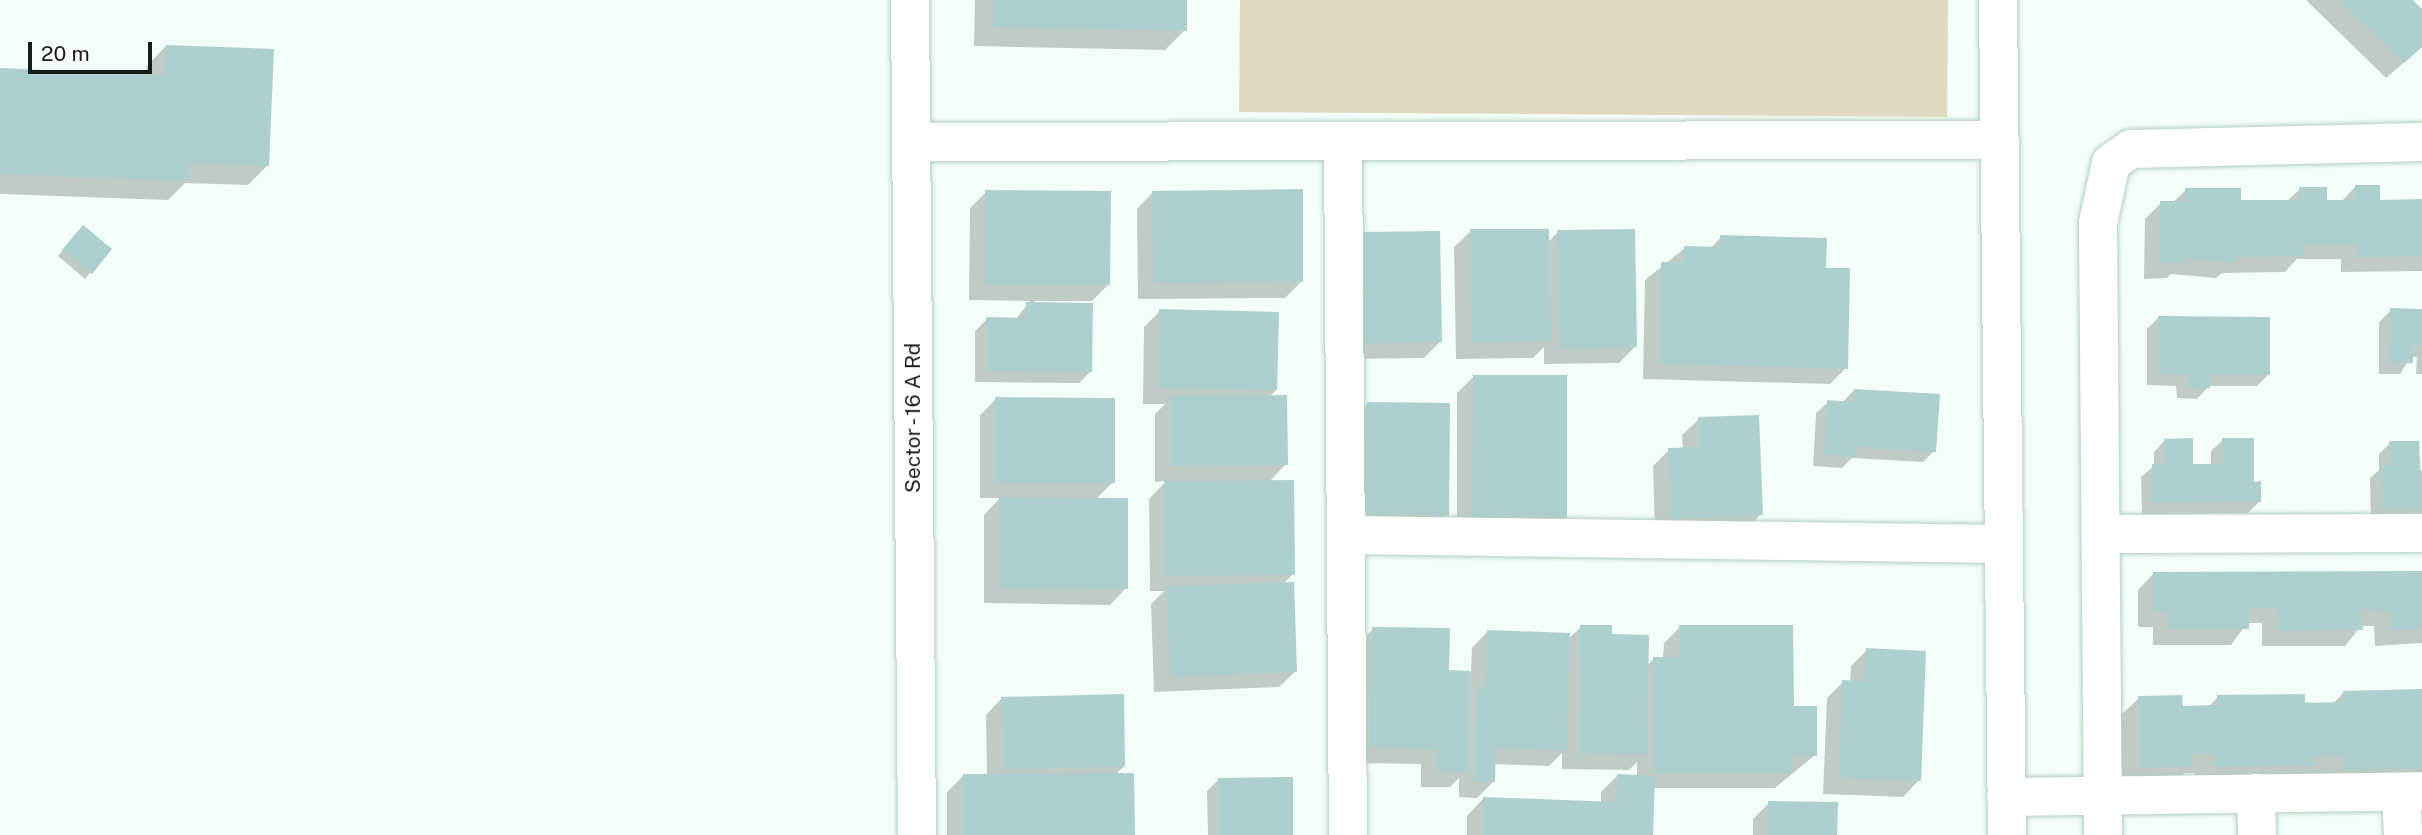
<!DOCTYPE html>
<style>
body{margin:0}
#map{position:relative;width:2422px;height:835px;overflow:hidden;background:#f2fef7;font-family:"Public Sans",sans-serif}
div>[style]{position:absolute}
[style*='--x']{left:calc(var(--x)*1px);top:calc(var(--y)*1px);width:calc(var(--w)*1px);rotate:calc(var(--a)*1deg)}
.green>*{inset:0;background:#e1dac1}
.shadow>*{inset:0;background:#0003}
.building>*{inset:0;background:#adcfce}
.roads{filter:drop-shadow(0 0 2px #b3cebe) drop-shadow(0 0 2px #b3cebe)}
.minor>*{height:38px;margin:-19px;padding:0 19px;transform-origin:19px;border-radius:19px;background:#fff}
span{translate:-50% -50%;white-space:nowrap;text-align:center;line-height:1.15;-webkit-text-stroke:6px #fff;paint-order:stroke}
.street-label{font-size:21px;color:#151f19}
.scale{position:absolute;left:28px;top:42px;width:124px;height:32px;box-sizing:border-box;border:4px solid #151f19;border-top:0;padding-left:9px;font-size:21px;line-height:24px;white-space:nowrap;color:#151f19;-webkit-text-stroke:5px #fff;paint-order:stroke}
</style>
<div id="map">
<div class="green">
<i style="clip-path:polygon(1240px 0,1948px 0,1947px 117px,1239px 112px)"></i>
</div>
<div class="shadow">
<i style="clip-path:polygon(975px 0,1185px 0,1185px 30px,1165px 50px,974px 46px)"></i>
<i style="clip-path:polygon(2306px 0,2412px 0,2422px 10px,2422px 47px,2386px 78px)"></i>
<i style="clip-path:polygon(166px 46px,268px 165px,248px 185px,185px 183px,168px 200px,0 194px,0 70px,146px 76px,147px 66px)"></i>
<i style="clip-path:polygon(2356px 186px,2378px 201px,2422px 201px,2422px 271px,2341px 272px,2341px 259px,2297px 259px,2285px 272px,2222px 273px,2216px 278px,2171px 274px,2167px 278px,2144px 279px,2145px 219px,2161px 203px,2172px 203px,2186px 190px,2239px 202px,2286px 202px,2300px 189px,2326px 202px,2341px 202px)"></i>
<i style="clip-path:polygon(986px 192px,1108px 285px,1092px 301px,1034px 301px,1091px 371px,1079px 383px,975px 382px,975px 331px,987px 319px,1015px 320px,1030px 301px,969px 300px,970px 208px)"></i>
<i style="clip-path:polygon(1153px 192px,1302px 281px,1285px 298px,1138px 299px,1137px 209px)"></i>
<i style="clip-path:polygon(1471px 231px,1548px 242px,1558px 232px,1636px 346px,1619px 363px,1544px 364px,1544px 347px,1533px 358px,1456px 359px,1454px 247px)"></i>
<i style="clip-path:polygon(77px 232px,110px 249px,85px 279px,58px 256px)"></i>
<i style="clip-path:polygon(1363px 233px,1440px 342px,1424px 358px,1349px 359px,1347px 250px)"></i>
<i style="clip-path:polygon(1721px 237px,1824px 270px,1846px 368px,1830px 384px,1643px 379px,1645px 280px,1685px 248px,1710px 249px)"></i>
<i style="clip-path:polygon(2391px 310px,2422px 311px,2422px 374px,2416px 374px,2417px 357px,2411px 357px,2400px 374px,2379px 374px,2379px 322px)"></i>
<i style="clip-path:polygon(1160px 311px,1276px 390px,1269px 397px,1286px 464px,1269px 482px,1293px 574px,1283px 584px,1296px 671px,1279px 687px,1154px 692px,1151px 604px,1164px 591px,1150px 591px,1149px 499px,1166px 481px,1155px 482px,1155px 414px,1165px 404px,1143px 404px,1144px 327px)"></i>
<i style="clip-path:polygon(2159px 317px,2268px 375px,2257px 386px,2209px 386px,2197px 399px,2177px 398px,2176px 386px,2147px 385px,2147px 329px)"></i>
<i style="clip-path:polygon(1473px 377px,1565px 517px,1549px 534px,1457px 533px,1457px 393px)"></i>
<i style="clip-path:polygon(1854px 390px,1934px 451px,1923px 462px,1852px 458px,1842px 468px,1813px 466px,1816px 413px,1828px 402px,1842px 403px)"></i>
<i style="clip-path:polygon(996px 399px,1113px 482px,1096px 499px,1126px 588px,1110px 605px,984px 603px,984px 515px,1000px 498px,980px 498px,980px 415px)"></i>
<i style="clip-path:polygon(1367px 404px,1447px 515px,1431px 532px,1350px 531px,1351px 420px)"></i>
<i style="clip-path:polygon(1699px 419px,1761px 514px,1745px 531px,1655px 535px,1653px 466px,1669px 450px,1683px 449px,1682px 435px)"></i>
<i style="clip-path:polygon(2165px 440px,2191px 466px,2211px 466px,2211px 451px,2223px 440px,2260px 501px,2248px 513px,2142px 514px,2141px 477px,2154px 466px,2154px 452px)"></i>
<i style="clip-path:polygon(2390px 443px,2422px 471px,2422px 519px,2371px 520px,2370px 478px,2379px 470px,2379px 454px)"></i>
<i style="clip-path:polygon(2422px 572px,2422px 643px,2375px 646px,2374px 626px,2361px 626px,2345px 646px,2262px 646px,2262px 623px,2247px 623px,2231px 645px,2153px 645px,2153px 627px,2138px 627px,2138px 590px,2154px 573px)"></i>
<i style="clip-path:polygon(1581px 627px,1610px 636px,1647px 666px,1654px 659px,1663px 659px,1664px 643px,1680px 627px,1792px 707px,1815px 755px,1775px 788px,1653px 788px,1652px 835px,1467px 835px,1467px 816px,1483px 799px,1601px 803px,1601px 792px,1617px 776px,1637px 777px,1637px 762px,1629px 770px,1562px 769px,1562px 753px,1549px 766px,1494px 764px,1493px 782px,1477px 798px,1459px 797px,1459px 778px,1450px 787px,1421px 787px,1421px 764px,1354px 763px,1357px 645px,1373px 629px,1447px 671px,1471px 672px,1472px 648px,1488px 631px,1568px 639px)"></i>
<i style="clip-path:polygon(1867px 650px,1919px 780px,1903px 797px,1823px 794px,1827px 698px,1843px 682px,1850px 682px,1851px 666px)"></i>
<i style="clip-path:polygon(2422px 691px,2422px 787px,2195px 786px,2195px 773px,2184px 773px,2171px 787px,2120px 787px,2119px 717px,2139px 698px,2181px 708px,2208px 707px,2218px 697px,2333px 704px,2344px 692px)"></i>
<i style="clip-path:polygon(1002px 698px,1124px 766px,1115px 775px,1133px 835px,947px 835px,947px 792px,963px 776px,987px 776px,986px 715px)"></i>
<i style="clip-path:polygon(1219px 779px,1292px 835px,1208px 835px,1207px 791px)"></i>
<i style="clip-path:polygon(1769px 803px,1835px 835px,1753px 835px,1753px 819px)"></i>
</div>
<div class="building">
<i style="clip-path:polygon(993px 0,1187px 0,1187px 31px,993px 27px)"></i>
<i style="clip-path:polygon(2338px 0,2413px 0,2422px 9px,2422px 47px,2404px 63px)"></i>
<i style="clip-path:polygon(166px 45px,274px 49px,269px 166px,190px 163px,189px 181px,0 174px,0 68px,164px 75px)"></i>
<i style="clip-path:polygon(2355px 185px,2380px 185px,2380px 200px,2422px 199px,2422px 256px,2357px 257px,2357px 244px,2303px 244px,2303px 256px,2235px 257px,2234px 263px,2184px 258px,2185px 263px,2160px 263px,2160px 201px,2185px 201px,2185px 188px,2241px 188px,2241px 200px,2299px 200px,2299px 187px,2327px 187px,2327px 200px,2355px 200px)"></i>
<i style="clip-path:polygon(1303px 189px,1303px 282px,1153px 283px,1152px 191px)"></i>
<i style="clip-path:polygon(985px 190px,1111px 191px,1110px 285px,985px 285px)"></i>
<i style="clip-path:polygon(83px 225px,112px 249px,92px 274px,62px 250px)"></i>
<i style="clip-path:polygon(1470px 229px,1549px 229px,1551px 342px,1471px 343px)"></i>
<i style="clip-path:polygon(1635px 229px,1637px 347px,1559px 349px,1557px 230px)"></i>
<i style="clip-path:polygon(1440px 231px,1442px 342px,1364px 344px,1363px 232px)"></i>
<i style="clip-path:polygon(1720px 235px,1827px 238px,1826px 268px,1850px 268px,1848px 369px,1659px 364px,1661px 262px,1684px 262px,1684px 246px,1720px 247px)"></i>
<i style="clip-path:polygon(1026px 302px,1093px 303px,1092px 372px,986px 371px,986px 317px,1025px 318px)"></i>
<i style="clip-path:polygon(2390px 308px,2422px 309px,2422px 346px,2413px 346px,2413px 363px,2389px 363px)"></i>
<i style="clip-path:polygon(1159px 309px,1279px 312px,1277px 390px,1158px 388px)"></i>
<i style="clip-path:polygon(2158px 316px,2270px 317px,2270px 375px,2210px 375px,2210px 388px,2187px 388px,2187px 375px,2158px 374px)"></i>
<i style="clip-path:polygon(1473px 375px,1567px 375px,1567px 518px,1472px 518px)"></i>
<i style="clip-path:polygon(1854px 389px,1940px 394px,1936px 452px,1856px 447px,1855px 457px,1824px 455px,1827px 400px,1853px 402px)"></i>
<i style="clip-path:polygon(1287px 395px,1288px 465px,1171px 466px,1170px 396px)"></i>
<i style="clip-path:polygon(995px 397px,1115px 398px,1115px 483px,995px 483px)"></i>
<i style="clip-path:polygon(1367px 402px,1450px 403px,1449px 516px,1365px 515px)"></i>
<i style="clip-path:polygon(1759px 415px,1763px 515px,1671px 519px,1668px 448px,1700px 447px,1698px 417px)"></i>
<i style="clip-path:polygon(2193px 438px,2193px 464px,2222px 464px,2222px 438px,2254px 438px,2254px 482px,2261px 481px,2261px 502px,2152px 503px,2152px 464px,2165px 464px,2164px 439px)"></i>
<i style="clip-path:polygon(2389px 441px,2419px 441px,2422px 508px,2382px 509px,2381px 465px,2390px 465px)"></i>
<i style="clip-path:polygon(1294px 480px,1295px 575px,1165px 576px,1164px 481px)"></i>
<i style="clip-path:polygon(999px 497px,1128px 498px,1128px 589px,999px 588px)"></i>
<i style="clip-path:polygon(2422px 571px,2422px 626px,2417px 630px,2390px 630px,2390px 611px,2362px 610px,2363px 630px,2278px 631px,2277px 608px,2249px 608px,2249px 629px,2168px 629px,2168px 611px,2153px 611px,2153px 572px)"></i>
<i style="clip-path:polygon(1294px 582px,1297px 672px,1170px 677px,1166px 586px)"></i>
<i style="clip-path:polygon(1580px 625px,1612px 625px,1612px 634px,1649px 635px,1647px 755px,1578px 754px)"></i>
<i style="clip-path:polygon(1679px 625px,1793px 625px,1794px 706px,1817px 706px,1817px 756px,1793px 755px,1793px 773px,1653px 773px,1653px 657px,1679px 657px)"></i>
<i style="clip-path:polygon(1372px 627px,1450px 628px,1449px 670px,1470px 671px,1468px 772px,1436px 771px,1437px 749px,1370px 747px)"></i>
<i style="clip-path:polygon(1487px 630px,1570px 633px,1567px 751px,1496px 748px,1495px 782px,1474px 782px,1477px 688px,1485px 689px)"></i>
<i style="clip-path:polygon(1866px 648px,1926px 651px,1921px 781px,1839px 778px,1842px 680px,1864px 681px)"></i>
<i style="clip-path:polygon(2422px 689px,2422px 769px,2344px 770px,2344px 755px,2315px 756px,2315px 766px,2214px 767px,2214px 754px,2192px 754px,2192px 767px,2139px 768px,2138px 696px,2182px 695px,2183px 706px,2217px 705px,2217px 695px,2305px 694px,2305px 703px,2344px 702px,2343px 691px)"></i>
<i style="clip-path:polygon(1124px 694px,1125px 767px,1003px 769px,1001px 697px)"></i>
<i style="clip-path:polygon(1134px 773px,1135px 835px,963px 835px,963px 774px)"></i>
<i style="clip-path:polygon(1617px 774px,1655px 776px,1653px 835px,1482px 835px,1483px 797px,1616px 802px)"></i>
<i style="clip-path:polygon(1293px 777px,1293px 835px,1219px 835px,1218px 778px)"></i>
<i style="clip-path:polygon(1768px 801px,1838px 802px,1837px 835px,1768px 835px)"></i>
</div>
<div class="roads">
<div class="minor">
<i style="--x:910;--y:0;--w:835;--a:89.52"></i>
<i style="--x:1998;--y:0;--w:835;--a:89.38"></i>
<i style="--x:911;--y:142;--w:1089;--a:-0.11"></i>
<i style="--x:1343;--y:143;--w:692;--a:89.59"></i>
<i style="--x:2101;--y:534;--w:321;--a:-0.2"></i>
<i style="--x:1349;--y:535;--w:655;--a:0.79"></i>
<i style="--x:2401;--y:792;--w:43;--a:87.3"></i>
<i style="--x:2256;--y:793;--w:42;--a:88.6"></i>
<i style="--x:2006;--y:797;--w:416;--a:-0.8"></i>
<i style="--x:2103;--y:835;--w:612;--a:-90.47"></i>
<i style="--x:2098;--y:223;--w:61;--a:-77.8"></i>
<i style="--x:2111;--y:163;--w:24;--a:-35"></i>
<i style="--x:2131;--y:149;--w:291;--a:-1.4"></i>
</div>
</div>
<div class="street-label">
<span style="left:913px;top:418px;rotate:-90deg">Sector - 16 A Rd</span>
</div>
<div class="scale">20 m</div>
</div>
